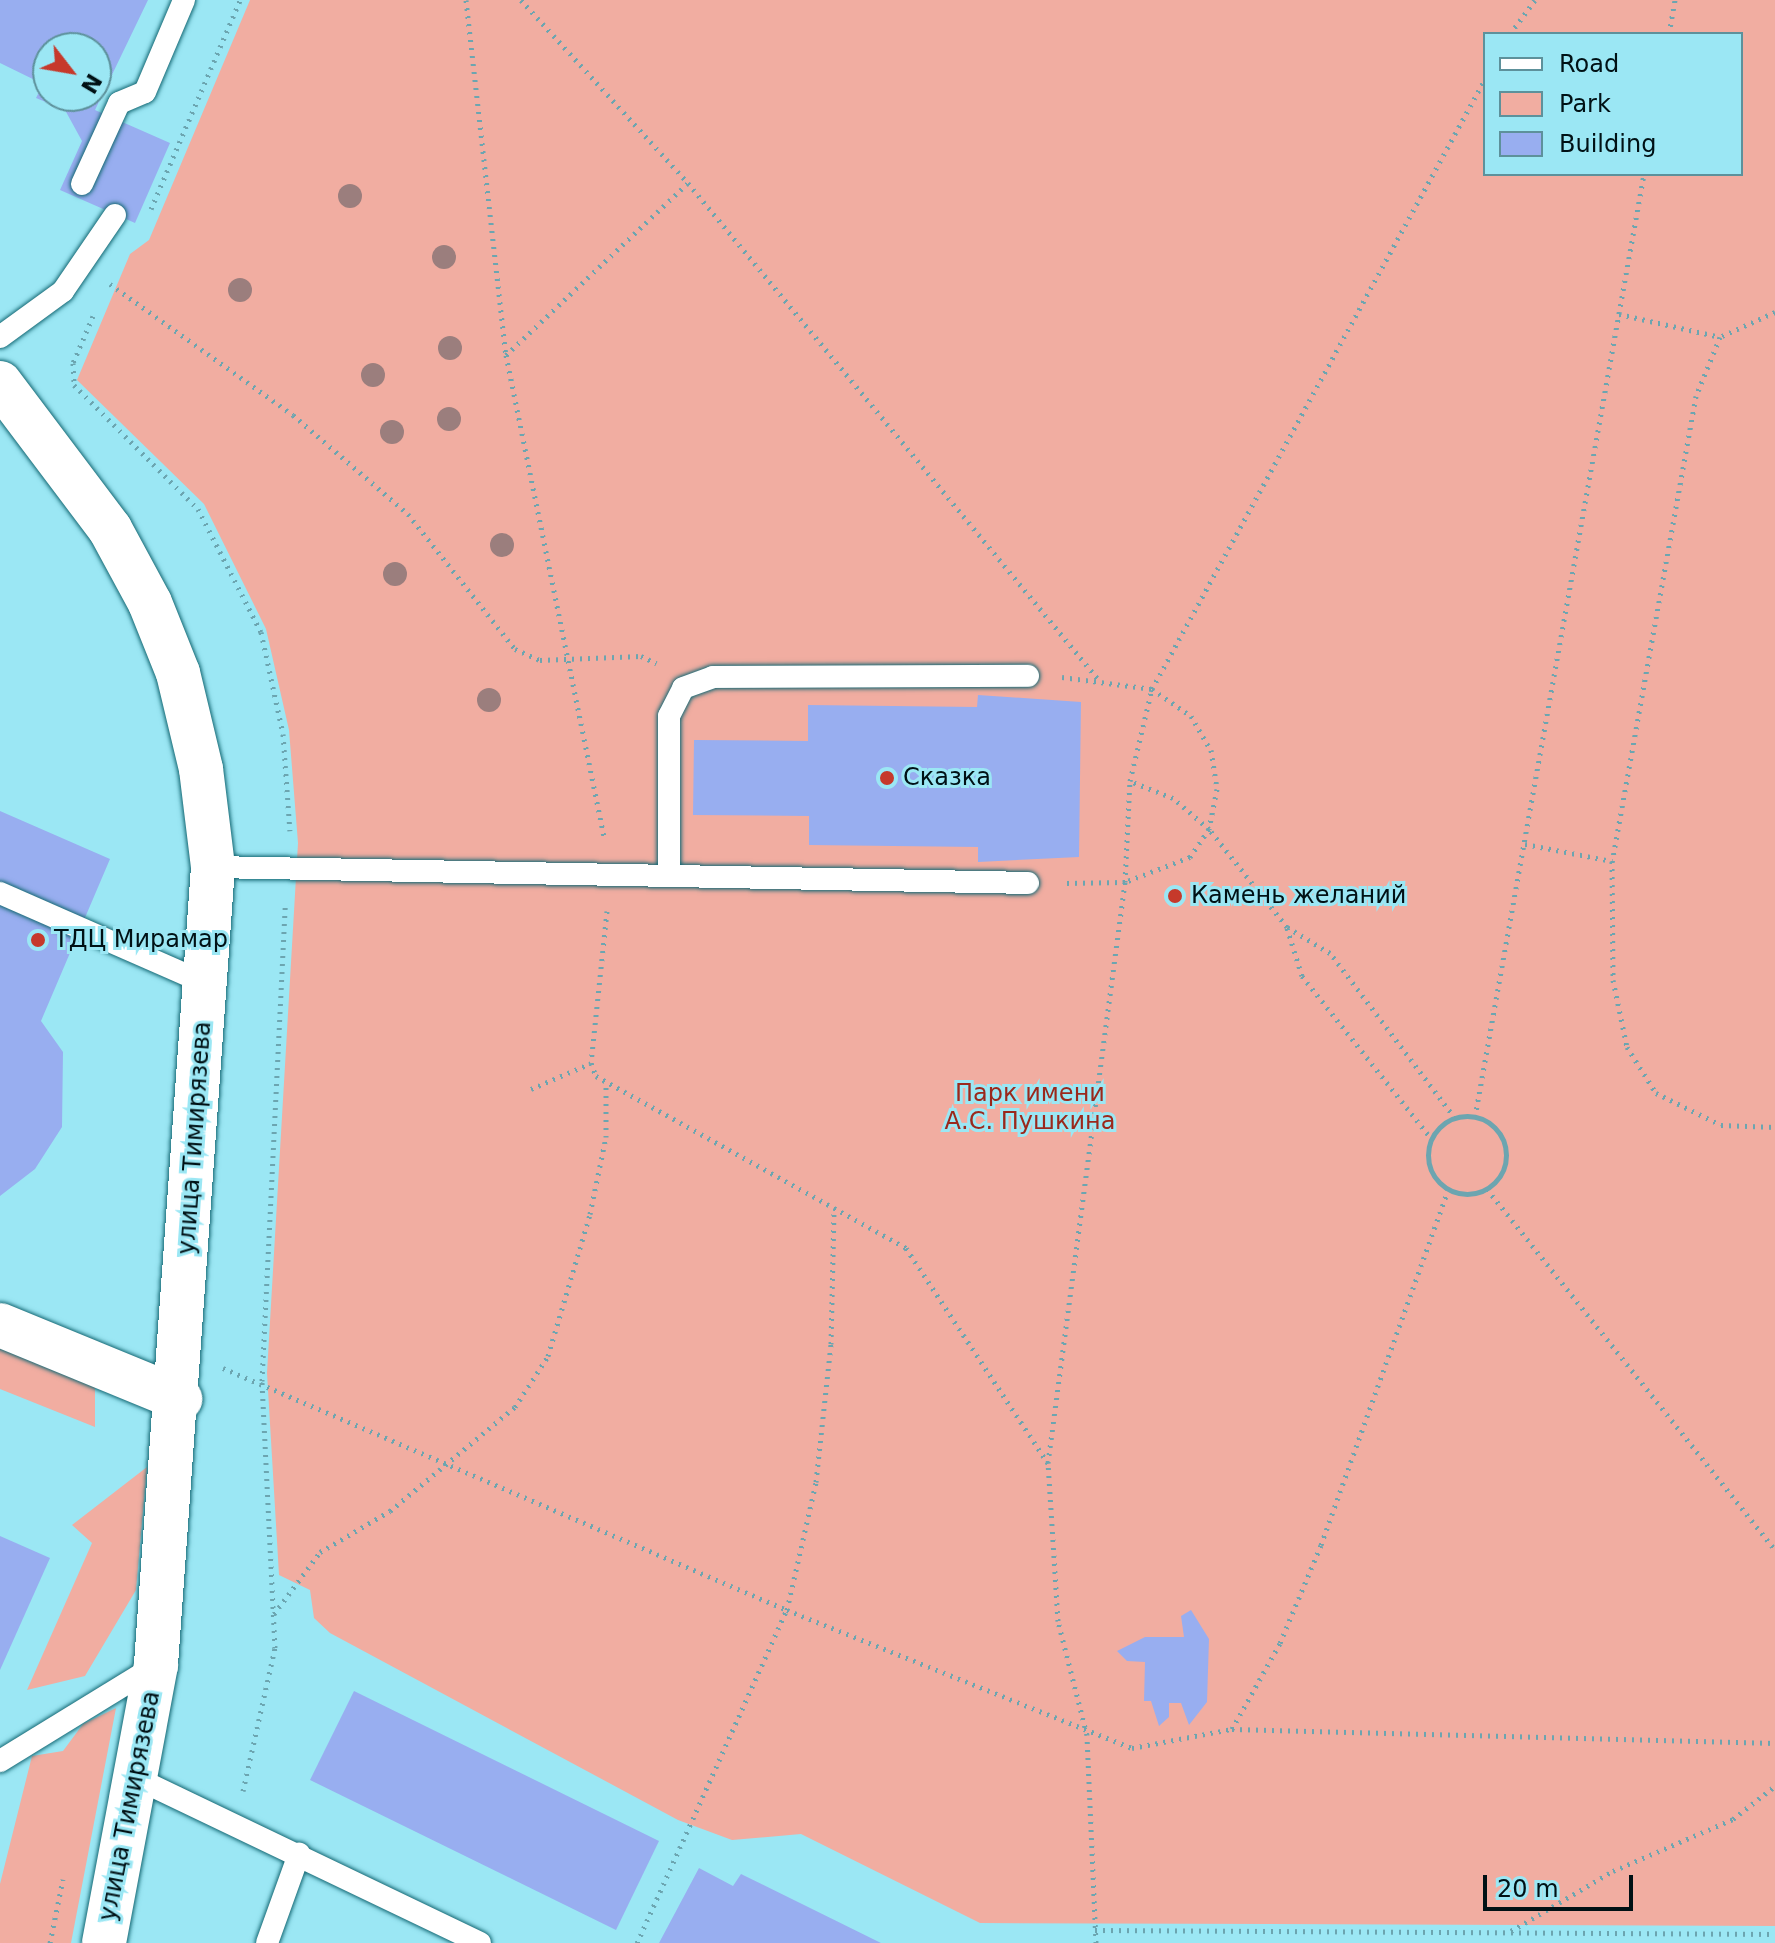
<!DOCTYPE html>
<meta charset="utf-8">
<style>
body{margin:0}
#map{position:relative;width:1775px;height:1943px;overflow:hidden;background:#9be7f4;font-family:"DejaVu Sans",sans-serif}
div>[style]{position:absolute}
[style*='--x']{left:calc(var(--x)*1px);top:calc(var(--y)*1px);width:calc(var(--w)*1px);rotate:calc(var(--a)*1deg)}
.green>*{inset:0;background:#f1ada1}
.building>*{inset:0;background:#98aef0}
.path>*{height:5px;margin-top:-2.5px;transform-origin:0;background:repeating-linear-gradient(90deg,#6ca5b0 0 2px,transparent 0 8px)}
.path>.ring{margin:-2.5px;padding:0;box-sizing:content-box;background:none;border:5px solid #6ca5b0;border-radius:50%}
.roads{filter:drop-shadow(0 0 2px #146874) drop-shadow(0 0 2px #146874)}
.service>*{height:22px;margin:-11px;padding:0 11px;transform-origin:11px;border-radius:11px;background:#fff}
.minor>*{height:44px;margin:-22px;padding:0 22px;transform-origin:22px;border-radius:22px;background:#fff}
.tertiary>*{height:44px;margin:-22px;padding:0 22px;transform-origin:22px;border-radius:22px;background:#fff}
.trees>*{width:24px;height:24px;margin:-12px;border-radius:50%;background:#9b7e7d}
.dots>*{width:22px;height:22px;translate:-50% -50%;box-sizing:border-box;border:4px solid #9be7f4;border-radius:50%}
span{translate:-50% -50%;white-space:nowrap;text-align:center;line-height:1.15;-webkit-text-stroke:6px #9be7f4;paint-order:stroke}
.poi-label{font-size:24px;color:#001115}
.left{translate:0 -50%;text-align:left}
.park-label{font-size:24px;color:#9b281c}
.street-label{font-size:24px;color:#001115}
.legend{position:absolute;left:1483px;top:32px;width:260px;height:144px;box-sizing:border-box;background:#9be7f4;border:2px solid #5d919b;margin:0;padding:10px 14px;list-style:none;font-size:24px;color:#001115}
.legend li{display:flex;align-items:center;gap:16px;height:40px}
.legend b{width:40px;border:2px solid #5d919b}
.north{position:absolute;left:32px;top:32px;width:80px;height:80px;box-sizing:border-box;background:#9be7f4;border:2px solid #5d919b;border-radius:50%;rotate:121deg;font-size:22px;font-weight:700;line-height:32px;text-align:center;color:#001115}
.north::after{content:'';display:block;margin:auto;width:28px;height:36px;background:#c6392b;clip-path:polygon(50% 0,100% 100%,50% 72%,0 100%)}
.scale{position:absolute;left:1483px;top:1875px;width:150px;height:36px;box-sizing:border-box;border:4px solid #001115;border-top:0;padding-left:10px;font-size:24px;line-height:28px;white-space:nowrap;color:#001115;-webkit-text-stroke:6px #9be7f4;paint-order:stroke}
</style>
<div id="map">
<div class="green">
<i style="clip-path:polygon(evenodd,250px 0,1775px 0,1775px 1926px,980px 1923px,801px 1834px,732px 1840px,678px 1820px,330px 1633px,314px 1618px,310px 1590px,279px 1575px,267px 1373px,298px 843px,289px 730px,266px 629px,204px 504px,77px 380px,130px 254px,149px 240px,250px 0,1485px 34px,1741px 34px,1741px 174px,1485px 174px,1485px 34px)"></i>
<i style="clip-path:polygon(0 1346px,95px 1385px,95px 1427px,0 1389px)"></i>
<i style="clip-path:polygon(147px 1467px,136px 1590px,85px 1676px,27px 1690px,92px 1543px,72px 1525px)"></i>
<i style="clip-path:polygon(116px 1708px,71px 1943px,0 1943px,0 1884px,32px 1756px,63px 1751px,83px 1724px)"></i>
</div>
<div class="building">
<i style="clip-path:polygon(evenodd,0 0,148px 0,95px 110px,170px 143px,135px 223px,60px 190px,82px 141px,65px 110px,36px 98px,43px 84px,0 63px,0 0,48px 48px,96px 48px,96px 96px,48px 96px,48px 48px)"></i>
<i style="clip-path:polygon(978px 695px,1081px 702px,1079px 857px,978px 862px,978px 847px,809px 845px,809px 816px,693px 815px,694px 740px,808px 741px,808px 705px,977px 707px)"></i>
<i style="clip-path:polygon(0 811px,110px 859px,41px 1021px,63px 1052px,62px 1127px,35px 1169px,0 1196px)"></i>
<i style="clip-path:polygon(0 1536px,50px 1558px,0 1670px)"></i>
<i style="clip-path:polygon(1191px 1610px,1209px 1639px,1207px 1702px,1189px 1725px,1181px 1703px,1169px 1703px,1169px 1717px,1159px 1726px,1151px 1701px,1144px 1701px,1145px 1662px,1127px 1661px,1117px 1651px,1145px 1637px,1184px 1637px,1181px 1616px)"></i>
<i style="clip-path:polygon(354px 1691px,659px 1841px,616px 1930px,310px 1780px)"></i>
<i style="clip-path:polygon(699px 1868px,733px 1886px,741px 1874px,881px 1943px,659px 1943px)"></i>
</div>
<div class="path">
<i style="--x:466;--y:0;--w:357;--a:83.6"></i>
<i style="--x:506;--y:355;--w:493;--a:78.5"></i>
<i style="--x:521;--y:0;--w:248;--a:47.6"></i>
<i style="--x:688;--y:183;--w:644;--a:50.42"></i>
<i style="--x:1510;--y:34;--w:42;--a:-53.7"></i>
<i style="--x:1669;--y:34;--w:35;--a:-80"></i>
<i style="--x:151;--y:209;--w:227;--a:-66.9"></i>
<i style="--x:110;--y:284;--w:225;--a:35.6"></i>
<i style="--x:293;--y:415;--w:152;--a:40.7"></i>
<i style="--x:408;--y:514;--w:172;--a:51.6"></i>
<i style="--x:515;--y:649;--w:27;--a:24"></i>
<i style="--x:540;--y:660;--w:101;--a:-2.3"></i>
<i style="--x:641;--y:656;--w:17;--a:25"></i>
<i style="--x:1775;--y:312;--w:60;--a:155.6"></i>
<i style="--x:1720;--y:337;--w:64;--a:112.1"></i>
<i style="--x:1696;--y:396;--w:473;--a:100.2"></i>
<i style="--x:1612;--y:861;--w:119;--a:89.5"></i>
<i style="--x:1613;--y:980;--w:68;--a:78.2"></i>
<i style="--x:1627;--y:1047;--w:54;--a:57.8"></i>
<i style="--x:1656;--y:1093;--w:72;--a:26.2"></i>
<i style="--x:1721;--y:1125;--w:54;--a:2.1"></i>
<i style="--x:1619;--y:314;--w:104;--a:12.8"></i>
<i style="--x:93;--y:316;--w:51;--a:113.1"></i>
<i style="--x:73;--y:363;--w:22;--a:87"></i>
<i style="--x:74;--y:385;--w:175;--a:45"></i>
<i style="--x:198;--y:509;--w:138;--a:62.9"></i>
<i style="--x:261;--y:632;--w:104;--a:77.8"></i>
<i style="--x:283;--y:734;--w:97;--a:85.9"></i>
<i style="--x:506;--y:355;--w:250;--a:-43.4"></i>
<i style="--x:1062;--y:677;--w:91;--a:7.6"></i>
<i style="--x:1152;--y:689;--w:47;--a:34.7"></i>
<i style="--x:1191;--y:716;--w:39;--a:60"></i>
<i style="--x:1211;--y:750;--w:39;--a:81"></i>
<i style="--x:1217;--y:789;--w:41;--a:101.3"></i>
<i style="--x:1209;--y:829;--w:34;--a:124"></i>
<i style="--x:1190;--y:857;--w:70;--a:159"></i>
<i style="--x:1125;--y:882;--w:60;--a:179"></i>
<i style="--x:1525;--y:844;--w:89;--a:11.1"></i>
<i style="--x:607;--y:911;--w:153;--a:96"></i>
<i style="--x:591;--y:1063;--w:14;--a:69"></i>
<i style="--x:596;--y:1076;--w:355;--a:29"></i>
<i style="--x:906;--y:1248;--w:258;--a:56.6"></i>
<i style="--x:1287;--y:928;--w:50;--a:72.6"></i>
<i style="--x:1302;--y:976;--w:207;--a:51.5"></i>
<i style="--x:531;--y:1089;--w:65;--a:-23.4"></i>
<i class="ring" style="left:1428px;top:1116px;width:73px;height:73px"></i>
<i style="--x:1475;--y:1117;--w:958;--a:-79.84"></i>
<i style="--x:1455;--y:1118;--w:207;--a:-127.1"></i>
<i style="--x:1330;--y:953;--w:50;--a:-148.8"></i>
<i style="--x:1287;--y:927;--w:125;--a:-128.5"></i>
<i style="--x:1209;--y:829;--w:48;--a:-139.3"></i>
<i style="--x:1173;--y:798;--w:46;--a:-158.4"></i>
<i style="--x:1130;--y:781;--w:95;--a:-76.6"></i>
<i style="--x:1152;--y:689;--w:695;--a:-61.37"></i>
<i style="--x:1487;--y:1189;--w:462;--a:51.4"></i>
<i style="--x:223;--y:1368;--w:614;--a:23.22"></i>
<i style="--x:787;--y:1610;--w:372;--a:21.8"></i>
<i style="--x:1132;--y:1748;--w:102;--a:-10.8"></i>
<i style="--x:1232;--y:1729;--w:543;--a:1.48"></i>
<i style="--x:274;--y:1614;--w:77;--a:-53.4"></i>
<i style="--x:320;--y:1552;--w:81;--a:-30.4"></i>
<i style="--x:390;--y:1511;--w:163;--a:-39.8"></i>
<i style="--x:515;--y:1407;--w:61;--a:-57.1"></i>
<i style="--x:548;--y:1356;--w:148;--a:-73.5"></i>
<i style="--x:590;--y:1214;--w:79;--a:-78.3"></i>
<i style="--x:606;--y:1137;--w:54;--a:-90"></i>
<i style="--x:1232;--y:1729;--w:98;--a:-60.8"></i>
<i style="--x:1280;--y:1643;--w:106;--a:-67.3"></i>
<i style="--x:1321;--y:1545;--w:377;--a:-70.3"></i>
<i style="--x:243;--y:1791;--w:147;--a:-77.4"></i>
<i style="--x:275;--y:1648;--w:267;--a:-92.8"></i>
<i style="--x:262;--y:1381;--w:477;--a:-87.2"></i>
<i style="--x:1095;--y:1930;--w:680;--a:0.34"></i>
<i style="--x:1511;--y:1931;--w:118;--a:-30.5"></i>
<i style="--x:1613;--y:1871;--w:131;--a:-23.4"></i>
<i style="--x:1733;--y:1819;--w:53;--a:-38.2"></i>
<i style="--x:50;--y:1943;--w:65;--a:-78.5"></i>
<i style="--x:637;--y:1943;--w:365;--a:-65.8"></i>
<i style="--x:787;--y:1610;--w:131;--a:-77.2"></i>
<i style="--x:816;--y:1482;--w:139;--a:-83.8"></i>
<i style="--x:831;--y:1344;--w:136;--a:-88.7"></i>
<i style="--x:1096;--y:1943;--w:208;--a:-92.5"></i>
<i style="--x:1087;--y:1735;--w:118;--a:-104.3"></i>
<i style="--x:1058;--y:1621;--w:158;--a:-93.6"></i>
<i style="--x:1048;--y:1463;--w:586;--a:-82.45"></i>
<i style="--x:1125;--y:882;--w:101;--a:-87.2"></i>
</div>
<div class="roads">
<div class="service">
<i style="--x:82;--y:184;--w:89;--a:-65.4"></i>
<i style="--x:119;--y:103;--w:28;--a:-23"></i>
<i style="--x:145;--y:92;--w:100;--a:-67"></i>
<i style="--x:0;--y:337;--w:78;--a:-36.1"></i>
<i style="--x:63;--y:291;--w:92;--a:-55.6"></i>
<i style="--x:213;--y:867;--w:815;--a:1.12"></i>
<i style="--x:669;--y:874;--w:158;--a:-90"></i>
<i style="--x:669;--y:716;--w:31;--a:-63"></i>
<i style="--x:683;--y:688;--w:32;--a:-20"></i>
<i style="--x:713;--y:677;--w:315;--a:-0.2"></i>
<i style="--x:0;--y:893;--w:226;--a:23.7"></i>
<i style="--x:0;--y:1761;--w:182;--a:-31.5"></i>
<i style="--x:140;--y:1780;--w:377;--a:25.6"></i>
<i style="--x:267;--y:1943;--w:95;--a:-70.2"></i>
</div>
<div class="minor">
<i style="--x:0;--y:1325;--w:195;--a:22.3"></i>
</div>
<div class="tertiary">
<i style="--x:0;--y:383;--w:183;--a:53"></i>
<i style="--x:110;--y:529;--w:84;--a:61.6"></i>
<i style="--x:150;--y:603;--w:75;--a:68.2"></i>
<i style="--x:178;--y:673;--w:99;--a:76.5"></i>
<i style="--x:201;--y:769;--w:99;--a:83"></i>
<i style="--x:213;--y:867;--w:800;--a:94.09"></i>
<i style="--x:156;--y:1665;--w:283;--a:100.6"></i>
</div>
</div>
<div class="trees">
<i style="left:350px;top:196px"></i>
<i style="left:444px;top:257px"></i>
<i style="left:240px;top:290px"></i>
<i style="left:450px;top:348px"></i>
<i style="left:373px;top:375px"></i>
<i style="left:449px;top:419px"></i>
<i style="left:392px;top:432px"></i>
<i style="left:502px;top:545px"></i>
<i style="left:395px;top:574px"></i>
<i style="left:489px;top:700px"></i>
</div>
<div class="dots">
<i style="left:887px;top:778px;background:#c6392b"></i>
<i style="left:1175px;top:896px;background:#c6392b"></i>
<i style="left:38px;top:940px;background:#c6392b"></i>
</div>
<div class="poi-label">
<span class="left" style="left:903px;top:778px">Сказка</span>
<span class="left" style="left:1191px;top:896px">Камень желаний</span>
<span class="left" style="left:54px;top:940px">ТДЦ Мирамар</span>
</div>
<div class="park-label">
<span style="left:1030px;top:1108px">Парк имени<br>А.С. Пушкина</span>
</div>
<div class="street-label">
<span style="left:195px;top:1138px;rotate:-86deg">улица Тимирязева</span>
<span style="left:130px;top:1806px;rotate:-79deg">улица Тимирязева</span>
</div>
<ul class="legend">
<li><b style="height:10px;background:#fff"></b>Road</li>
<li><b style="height:22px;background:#f1ada1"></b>Park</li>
<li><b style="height:22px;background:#98aef0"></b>Building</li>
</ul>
<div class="north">N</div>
<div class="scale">20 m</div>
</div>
